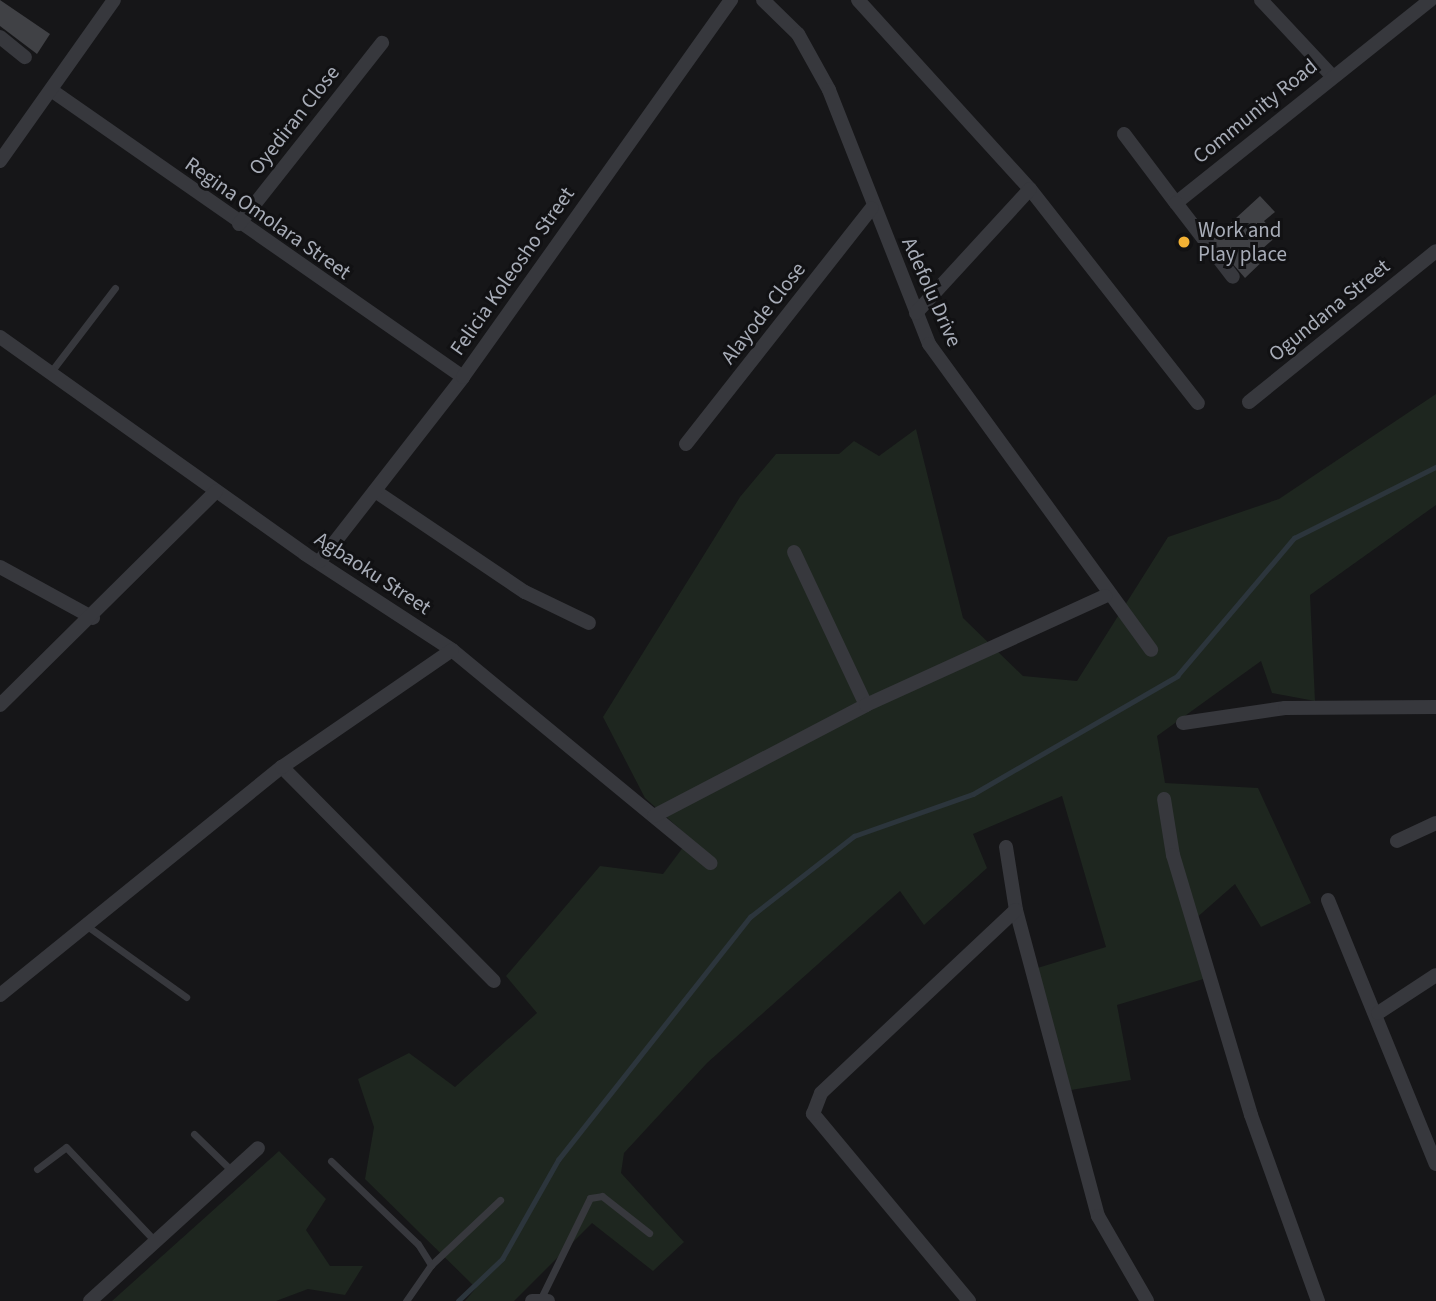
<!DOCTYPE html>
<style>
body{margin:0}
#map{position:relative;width:1436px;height:1301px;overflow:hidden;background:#161618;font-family:"Source Sans 3",sans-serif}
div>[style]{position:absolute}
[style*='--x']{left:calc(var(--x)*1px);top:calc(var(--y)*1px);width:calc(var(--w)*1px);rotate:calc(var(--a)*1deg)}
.green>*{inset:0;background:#1e261f}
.stream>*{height:4.5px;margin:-2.25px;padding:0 2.25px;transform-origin:2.25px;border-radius:2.25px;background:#2c353c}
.building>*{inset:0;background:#404145}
.service>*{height:7px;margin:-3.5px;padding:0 3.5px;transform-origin:3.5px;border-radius:3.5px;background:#37383d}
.minor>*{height:14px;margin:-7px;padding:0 7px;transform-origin:7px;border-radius:7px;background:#37383d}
.dots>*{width:19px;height:19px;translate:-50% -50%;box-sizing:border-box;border:4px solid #111113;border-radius:50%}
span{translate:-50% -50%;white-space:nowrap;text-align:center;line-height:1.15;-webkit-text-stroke:6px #111113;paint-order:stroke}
.street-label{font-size:21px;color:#a8adb8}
.poi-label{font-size:21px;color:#a8adb8}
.left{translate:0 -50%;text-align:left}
</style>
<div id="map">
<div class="green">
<i style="clip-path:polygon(1436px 394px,1436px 505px,1310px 595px,1315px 701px,1272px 693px,1261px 661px,1157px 736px,1165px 783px,1258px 788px,1311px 903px,1261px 927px,1235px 884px,1194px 920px,1210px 977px,1117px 1005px,1131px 1080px,1065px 1091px,1031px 970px,1106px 947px,1062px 796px,973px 834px,987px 868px,924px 925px,900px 891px,707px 1063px,624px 1153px,621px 1173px,684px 1242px,653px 1271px,592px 1223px,514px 1301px,465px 1301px,476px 1288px,365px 1179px,374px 1127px,358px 1079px,409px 1053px,455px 1087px,537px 1013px,506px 976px,600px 866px,663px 874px,690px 838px,645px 798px,603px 717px,740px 497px,776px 454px,839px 454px,854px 441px,879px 456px,916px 429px,963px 618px,1023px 676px,1077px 681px,1168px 537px,1279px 499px)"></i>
<i style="clip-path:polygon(279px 1151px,326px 1199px,306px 1230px,330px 1266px,363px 1266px,345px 1295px,308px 1289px,276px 1301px,112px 1301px)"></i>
</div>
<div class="stream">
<i style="--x:458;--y:1301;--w:61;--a:-43.7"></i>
<i style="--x:502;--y:1259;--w:114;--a:-60.5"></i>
<i style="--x:558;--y:1160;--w:310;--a:-51.7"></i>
<i style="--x:750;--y:917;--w:132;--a:-37.9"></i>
<i style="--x:854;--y:836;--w:126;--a:-19.4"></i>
<i style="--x:973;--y:794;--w:236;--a:-30"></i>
<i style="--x:1177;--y:676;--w:181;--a:-49.7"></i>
<i style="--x:1294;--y:538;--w:159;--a:-26.6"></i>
</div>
<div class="building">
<i style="clip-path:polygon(0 0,50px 34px,37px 54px,0 26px)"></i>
<i style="clip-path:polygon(1260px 196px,1275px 212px,1264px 221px,1277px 236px,1262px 249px,1268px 256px,1245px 278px,1212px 240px)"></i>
</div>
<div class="service">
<i style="--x:50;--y:373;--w:107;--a:-52.6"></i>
<i style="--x:87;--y:926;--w:122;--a:35.6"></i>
<i style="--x:194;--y:1134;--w:53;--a:44.2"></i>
<i style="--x:331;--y:1161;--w:120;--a:43.7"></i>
<i style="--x:418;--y:1244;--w:25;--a:58"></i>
<i style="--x:431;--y:1265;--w:44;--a:124.8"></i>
<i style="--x:37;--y:1169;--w:36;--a:-37"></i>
<i style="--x:66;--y:1147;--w:129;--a:46.6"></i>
<i style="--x:431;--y:1265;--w:95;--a:-43.3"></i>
<i style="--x:541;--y:1298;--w:111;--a:-63.9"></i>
<i style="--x:590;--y:1198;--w:12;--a:-9"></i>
<i style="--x:602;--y:1196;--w:60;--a:38.2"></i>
</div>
<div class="minor">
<i style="--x:763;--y:0;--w:49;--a:44.2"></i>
<i style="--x:798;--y:34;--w:64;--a:61"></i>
<i style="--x:829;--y:90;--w:273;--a:68.5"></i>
<i style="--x:929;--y:344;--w:378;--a:54"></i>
<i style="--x:858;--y:0;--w:256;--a:47.7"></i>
<i style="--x:1030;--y:189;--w:272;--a:51.9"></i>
<i style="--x:1261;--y:0;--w:104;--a:46.9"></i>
<i style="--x:0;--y:37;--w:32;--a:39"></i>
<i style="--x:51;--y:90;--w:502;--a:34.86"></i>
<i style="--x:1124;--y:134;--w:86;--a:53"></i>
<i style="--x:1176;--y:203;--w:325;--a:-38.6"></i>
<i style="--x:0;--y:161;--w:197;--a:-54.7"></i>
<i style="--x:1176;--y:203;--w:93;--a:52.4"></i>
<i style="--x:239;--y:224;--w:231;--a:-51.7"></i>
<i style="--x:916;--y:313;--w:168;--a:-47.4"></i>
<i style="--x:0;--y:337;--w:374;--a:35.4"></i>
<i style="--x:305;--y:554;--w:176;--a:33.1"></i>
<i style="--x:452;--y:650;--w:335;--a:39.5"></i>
<i style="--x:1249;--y:402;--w:240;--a:-38.9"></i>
<i style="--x:686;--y:444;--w:300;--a:-51.8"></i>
<i style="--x:375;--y:491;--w:181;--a:34"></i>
<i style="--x:525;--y:592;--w:71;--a:25.8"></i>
<i style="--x:794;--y:552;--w:169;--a:64.8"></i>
<i style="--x:320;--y:561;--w:233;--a:-52.1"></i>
<i style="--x:463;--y:377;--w:463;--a:-54.6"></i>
<i style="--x:0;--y:567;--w:106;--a:28.7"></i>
<i style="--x:0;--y:705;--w:304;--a:-44.7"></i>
<i style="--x:1183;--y:723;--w:103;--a:-8.4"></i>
<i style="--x:1285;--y:708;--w:151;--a:-0.4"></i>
<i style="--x:282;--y:767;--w:301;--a:45.3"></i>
<i style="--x:1164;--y:799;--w:57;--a:80.9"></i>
<i style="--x:1173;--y:855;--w:271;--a:73.3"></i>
<i style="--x:1251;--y:1115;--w:198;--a:70.2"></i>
<i style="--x:654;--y:816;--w:239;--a:-27.6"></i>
<i style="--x:866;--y:705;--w:263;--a:-24.5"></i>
<i style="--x:1397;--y:841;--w:43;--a:-24.8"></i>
<i style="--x:1006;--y:847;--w:64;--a:81"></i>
<i style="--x:1016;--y:910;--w:317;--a:75"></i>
<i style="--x:1098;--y:1216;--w:98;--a:60"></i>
<i style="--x:1328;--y:900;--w:285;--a:67.8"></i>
<i style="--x:0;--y:995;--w:363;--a:-39"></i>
<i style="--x:282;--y:767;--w:206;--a:-34.5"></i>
<i style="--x:1378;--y:1013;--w:69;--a:-33.2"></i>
<i style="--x:90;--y:1301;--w:227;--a:-42.3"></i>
<i style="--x:532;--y:1301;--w:16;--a:0"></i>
<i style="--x:969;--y:1301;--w:244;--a:-129.8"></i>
<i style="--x:813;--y:1114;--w:22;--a:-69"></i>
<i style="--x:821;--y:1093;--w:267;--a:-43.2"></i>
</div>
<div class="dots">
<i style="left:1184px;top:242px;background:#f2b134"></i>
</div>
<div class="street-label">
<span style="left:1255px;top:111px;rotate:-39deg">Community Road</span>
<span style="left:294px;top:120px;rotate:-52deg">Oyediran Close</span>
<span style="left:268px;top:218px;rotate:35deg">Regina Omolara Street</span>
<span style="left:512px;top:271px;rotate:-55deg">Felicia Koleosho Street</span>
<span style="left:932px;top:292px;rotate:66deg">Adefolu Drive</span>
<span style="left:1329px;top:310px;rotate:-39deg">Ogundana Street</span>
<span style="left:763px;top:313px;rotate:-52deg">Alayode Close</span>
<span style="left:373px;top:573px;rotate:33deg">Agbaoku Street</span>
</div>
<div class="poi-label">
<span class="left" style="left:1198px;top:242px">Work and<br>Play place</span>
</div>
</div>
